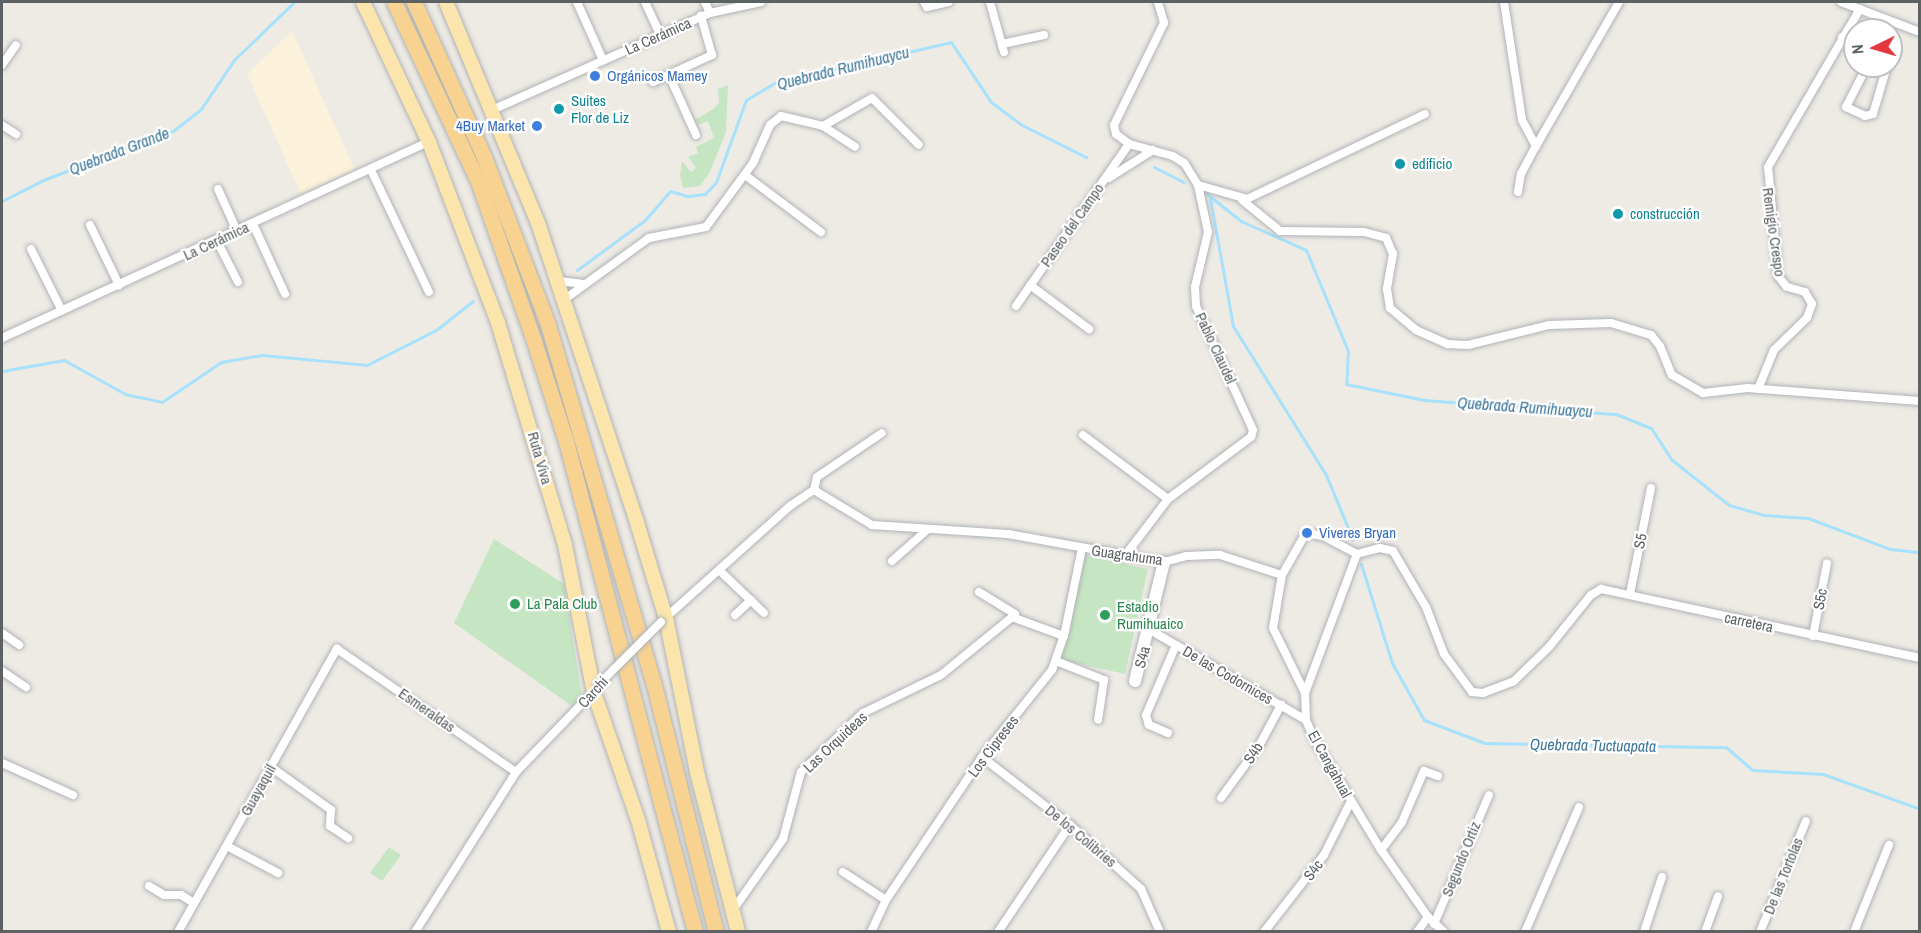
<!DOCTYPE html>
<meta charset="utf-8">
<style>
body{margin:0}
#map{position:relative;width:1921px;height:933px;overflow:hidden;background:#eeebe5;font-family:"Archivo Narrow",sans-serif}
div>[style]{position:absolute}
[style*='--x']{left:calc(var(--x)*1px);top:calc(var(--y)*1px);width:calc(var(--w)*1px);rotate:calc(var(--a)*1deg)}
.commercial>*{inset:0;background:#fcf1db}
.green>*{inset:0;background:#c6e5c2}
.stream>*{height:3px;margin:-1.5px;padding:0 1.5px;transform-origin:1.5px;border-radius:1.5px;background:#a7e1fb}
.roads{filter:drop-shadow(0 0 2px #b0b3b6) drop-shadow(0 0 2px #b0b3b6)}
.street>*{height:8px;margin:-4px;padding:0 4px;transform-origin:4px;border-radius:4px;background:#fff}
.secondary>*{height:12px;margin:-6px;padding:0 6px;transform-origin:6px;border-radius:6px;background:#fff}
.primary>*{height:14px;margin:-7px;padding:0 7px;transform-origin:7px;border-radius:7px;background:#fbe5ac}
.highway>*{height:15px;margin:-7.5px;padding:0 7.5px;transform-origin:7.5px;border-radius:7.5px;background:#f8d291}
.bridges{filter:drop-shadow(0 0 2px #b0b3b6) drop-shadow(0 0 2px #b0b3b6)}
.street-bridge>*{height:8px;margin:-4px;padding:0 4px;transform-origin:4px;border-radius:4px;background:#fff}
.dots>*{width:16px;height:16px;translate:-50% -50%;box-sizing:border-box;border:3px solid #fff;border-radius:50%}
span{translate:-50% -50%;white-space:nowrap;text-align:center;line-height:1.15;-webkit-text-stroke:4.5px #fff;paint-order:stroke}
.street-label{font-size:15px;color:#5c6164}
.shop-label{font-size:15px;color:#366cbe}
.left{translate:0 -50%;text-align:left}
.right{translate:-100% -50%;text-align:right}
.culture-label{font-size:15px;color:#0d838f}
.leisure-label{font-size:15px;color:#27864d}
.water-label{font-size:16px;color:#3f779b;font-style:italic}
.frame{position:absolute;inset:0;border:3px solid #5c6164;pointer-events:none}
.north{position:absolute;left:1843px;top:18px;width:60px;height:60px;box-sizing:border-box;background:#fff;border:2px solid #bec0c1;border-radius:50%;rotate:265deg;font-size:16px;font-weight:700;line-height:24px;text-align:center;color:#5c6164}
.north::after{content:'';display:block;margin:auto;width:21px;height:27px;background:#e2373e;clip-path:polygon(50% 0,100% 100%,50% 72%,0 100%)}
</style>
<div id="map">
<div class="commercial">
<i style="clip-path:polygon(292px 31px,355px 170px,301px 194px,247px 74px)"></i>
<i style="clip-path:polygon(607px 68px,611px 77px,594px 85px,590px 76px)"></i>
</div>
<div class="green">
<i style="clip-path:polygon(728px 85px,726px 132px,710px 172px,700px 186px,683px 188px,680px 176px,682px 161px,691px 172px,696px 168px,688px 157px,698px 153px,696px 147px,714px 138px,708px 121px,698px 125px,695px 120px,713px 109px,719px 103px,718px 89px)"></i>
<i style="clip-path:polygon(494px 539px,564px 584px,582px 696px,572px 706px,454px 623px)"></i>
<i style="clip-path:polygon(1084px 555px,1148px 569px,1125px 674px,1061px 660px)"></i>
<i style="clip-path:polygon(389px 847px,401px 855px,382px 881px,370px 873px)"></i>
</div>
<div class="stream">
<i style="--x:1154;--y:167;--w:33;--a:27"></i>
<i style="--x:1207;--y:194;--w:43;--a:38.5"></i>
<i style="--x:1241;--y:221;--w:71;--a:24"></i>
<i style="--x:1306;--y:250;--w:109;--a:67.4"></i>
<i style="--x:1348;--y:351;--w:33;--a:93"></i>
<i style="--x:1346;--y:384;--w:80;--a:11.6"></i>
<i style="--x:1424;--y:400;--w:193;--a:4.2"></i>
<i style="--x:1616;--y:414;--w:38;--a:22"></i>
<i style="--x:1651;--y:428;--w:38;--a:57"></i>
<i style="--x:1672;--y:460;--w:73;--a:38.3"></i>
<i style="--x:1729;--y:505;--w:35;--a:16"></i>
<i style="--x:1763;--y:515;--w:45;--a:3.8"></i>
<i style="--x:1808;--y:518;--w:88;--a:20.7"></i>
<i style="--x:1890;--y:549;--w:30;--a:6"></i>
<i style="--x:1210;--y:198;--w:130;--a:79.8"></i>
<i style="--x:1233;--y:326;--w:176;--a:58"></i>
<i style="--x:1326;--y:475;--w:70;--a:67.4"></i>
<i style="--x:2;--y:201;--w:46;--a:-27.1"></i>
<i style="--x:43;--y:180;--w:139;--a:-20.7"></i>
<i style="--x:173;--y:131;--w:36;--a:-38"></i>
<i style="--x:201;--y:109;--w:59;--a:-56"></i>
<i style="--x:234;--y:60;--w:83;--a:-44"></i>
<i style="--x:577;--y:270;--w:84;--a:-36.3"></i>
<i style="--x:645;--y:220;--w:38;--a:-49"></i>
<i style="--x:670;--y:191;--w:19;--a:16"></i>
<i style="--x:688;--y:196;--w:17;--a:-7"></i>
<i style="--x:705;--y:194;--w:16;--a:-47"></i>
<i style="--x:716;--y:182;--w:87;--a:-69.9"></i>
<i style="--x:746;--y:100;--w:33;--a:-31"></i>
<i style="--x:774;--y:83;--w:182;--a:-13"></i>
<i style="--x:951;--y:42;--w:72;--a:56.3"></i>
<i style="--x:991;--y:102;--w:36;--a:37"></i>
<i style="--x:1020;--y:124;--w:74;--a:26.6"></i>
<i style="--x:2;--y:371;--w:63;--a:-10.1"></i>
<i style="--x:64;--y:360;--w:70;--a:29.1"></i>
<i style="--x:125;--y:394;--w:38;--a:12"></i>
<i style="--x:162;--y:402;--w:71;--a:-34.1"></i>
<i style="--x:221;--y:362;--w:42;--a:-9.7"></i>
<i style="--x:262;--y:355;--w:105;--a:5.4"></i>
<i style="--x:367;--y:365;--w:77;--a:-26.9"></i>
<i style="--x:436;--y:330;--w:47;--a:-38.1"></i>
<i style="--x:1361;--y:564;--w:104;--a:72.6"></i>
<i style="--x:1392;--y:663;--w:65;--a:60.7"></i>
<i style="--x:1424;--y:720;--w:65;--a:20.7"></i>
<i style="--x:1485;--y:743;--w:241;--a:1"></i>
<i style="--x:1726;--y:747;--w:35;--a:41"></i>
<i style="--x:1752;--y:770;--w:71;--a:3.2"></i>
<i style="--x:1823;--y:774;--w:103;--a:19.8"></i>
</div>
<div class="roads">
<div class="street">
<i style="--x:577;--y:2;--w:64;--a:65.9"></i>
<i style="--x:645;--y:2;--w:35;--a:65"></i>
<i style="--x:705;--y:2;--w:12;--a:66"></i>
<i style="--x:924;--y:2;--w:6;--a:59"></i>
<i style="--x:927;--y:7;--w:22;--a:-13"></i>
<i style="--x:990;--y:2;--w:52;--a:74.4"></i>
<i style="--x:1504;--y:2;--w:119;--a:81.3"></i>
<i style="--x:1522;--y:120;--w:30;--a:62"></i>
<i style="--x:1841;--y:2;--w:85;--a:20.8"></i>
<i style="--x:1842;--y:37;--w:15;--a:32"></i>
<i style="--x:1002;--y:44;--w:43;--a:-12.1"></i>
<i style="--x:2;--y:65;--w:24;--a:-55"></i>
<i style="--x:1867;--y:66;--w:46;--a:117.1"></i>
<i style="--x:1846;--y:107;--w:21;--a:25"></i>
<i style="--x:1865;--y:116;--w:8;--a:-14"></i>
<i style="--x:1873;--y:114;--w:50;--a:-73.7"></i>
<i style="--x:669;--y:75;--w:66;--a:65.8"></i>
<i style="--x:653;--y:82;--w:65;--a:-24.6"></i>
<i style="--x:712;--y:55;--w:41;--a:-105.8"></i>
<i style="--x:492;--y:110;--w:239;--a:-24"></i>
<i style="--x:710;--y:13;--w:52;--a:-12.2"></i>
<i style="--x:2;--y:125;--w:17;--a:33"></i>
<i style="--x:823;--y:126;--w:56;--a:-29.7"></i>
<i style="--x:872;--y:98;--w:66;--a:45"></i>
<i style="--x:371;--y:170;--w:135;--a:64.6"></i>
<i style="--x:745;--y:175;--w:95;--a:36.9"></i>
<i style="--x:1109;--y:178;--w:52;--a:-32.5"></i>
<i style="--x:1198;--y:185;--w:51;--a:15.9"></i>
<i style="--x:1247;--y:199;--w:197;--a:-25.5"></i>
<i style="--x:218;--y:189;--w:46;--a:65.7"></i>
<i style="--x:1518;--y:192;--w:18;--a:-81"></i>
<i style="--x:1521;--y:174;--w:32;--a:-62"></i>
<i style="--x:1536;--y:146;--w:166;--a:-60"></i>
<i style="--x:1242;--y:200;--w:49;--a:39.2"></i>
<i style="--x:1280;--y:231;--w:84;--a:0.7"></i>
<i style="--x:1364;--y:232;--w:23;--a:15"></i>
<i style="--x:1386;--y:238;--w:17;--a:66"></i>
<i style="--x:1393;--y:254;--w:36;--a:100"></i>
<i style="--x:1387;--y:289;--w:19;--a:81"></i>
<i style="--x:1390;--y:308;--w:34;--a:40"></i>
<i style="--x:1416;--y:330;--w:35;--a:24"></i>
<i style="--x:1448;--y:344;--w:20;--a:3"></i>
<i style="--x:1468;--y:345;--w:83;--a:-13.9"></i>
<i style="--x:1549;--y:325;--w:62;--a:-1.8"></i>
<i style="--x:1611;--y:323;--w:42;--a:16.7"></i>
<i style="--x:1651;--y:335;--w:14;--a:51"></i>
<i style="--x:1660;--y:346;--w:31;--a:68"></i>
<i style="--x:1672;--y:375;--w:36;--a:30"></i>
<i style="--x:1703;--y:393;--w:45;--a:-6.3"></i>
<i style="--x:1748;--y:388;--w:172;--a:4.3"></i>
<i style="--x:253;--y:224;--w:77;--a:65.4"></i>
<i style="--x:90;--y:225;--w:67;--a:64.2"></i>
<i style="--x:217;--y:241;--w:46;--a:62.9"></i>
<i style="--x:31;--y:249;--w:69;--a:63.4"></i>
<i style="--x:559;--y:281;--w:23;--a:7"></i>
<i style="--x:1030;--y:285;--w:74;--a:36.7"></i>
<i style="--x:565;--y:299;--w:104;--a:-36"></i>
<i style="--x:649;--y:238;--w:58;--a:-10.9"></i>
<i style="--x:706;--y:227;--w:79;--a:-53.7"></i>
<i style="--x:753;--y:163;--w:42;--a:-65.9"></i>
<i style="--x:770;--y:125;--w:14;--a:-39"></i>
<i style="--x:781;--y:116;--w:43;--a:13.4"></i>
<i style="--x:823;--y:126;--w:38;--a:33"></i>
<i style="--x:1016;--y:306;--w:198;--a:-55.1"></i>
<i style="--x:2;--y:338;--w:470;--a:-24.7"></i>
<i style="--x:1758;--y:389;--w:42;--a:-67.7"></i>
<i style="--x:1774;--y:350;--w:46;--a:-44.1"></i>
<i style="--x:1807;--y:318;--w:15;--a:-70"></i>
<i style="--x:1812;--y:304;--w:14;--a:-120"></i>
<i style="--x:1805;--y:292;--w:19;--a:-164"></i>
<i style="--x:1787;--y:287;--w:14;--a:-129"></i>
<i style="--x:1778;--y:276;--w:109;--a:-95.2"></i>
<i style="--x:1768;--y:167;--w:183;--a:-59.8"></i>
<i style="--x:1083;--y:435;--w:106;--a:37"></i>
<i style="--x:814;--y:490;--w:68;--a:31.1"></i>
<i style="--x:872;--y:525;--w:136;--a:3.8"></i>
<i style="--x:1008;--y:534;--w:158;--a:10.2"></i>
<i style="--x:1164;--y:562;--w:23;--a:-15"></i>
<i style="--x:1186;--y:556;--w:34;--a:-2"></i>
<i style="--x:1220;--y:555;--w:65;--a:17.9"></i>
<i style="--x:814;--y:490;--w:13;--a:-77"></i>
<i style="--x:817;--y:477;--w:78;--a:-34.1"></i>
<i style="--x:1124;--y:557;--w:73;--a:-52.8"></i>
<i style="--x:1168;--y:499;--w:104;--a:-36.8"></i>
<i style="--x:1251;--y:437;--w:7;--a:-74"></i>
<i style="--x:1253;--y:430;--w:136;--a:-114.7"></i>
<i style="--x:1196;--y:306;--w:19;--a:-93"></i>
<i style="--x:1195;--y:287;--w:57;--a:-76.7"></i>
<i style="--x:1208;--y:232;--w:48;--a:-102"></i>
<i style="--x:1198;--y:185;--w:26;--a:-122"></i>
<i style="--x:1184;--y:163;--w:13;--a:-148"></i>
<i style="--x:1173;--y:156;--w:46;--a:-164.7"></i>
<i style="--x:1129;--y:144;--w:16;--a:-142"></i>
<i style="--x:1116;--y:134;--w:9;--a:-103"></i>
<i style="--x:1114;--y:125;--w:114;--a:-63.9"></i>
<i style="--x:1164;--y:23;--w:22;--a:-106"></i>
<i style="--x:892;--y:561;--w:48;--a:-41.6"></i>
<i style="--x:719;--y:570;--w:62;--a:43.7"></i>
<i style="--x:979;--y:592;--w:42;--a:31.4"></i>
<i style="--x:1015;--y:614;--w:4;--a:124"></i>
<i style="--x:1630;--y:594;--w:108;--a:-78.8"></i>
<i style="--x:735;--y:615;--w:22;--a:-43"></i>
<i style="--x:663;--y:620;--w:171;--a:-41.9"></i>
<i style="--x:790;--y:506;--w:29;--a:-34"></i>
<i style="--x:1150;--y:630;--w:180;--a:30"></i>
<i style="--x:2;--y:633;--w:21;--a:35"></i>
<i style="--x:1813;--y:636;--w:74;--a:-79.1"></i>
<i style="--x:1056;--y:661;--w:52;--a:21.6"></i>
<i style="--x:1104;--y:680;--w:40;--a:98.5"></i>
<i style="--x:2;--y:671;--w:29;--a:34"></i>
<i style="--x:1305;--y:693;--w:148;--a:-69.5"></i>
<i style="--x:1168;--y:733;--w:21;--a:-157"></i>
<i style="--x:1149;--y:725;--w:10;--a:-107"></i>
<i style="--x:1146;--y:715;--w:76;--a:-66.8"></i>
<i style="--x:982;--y:757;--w:111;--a:37.7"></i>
<i style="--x:1070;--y:825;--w:96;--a:42"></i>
<i style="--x:1141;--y:889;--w:47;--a:66.2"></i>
<i style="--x:2;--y:763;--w:78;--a:24.3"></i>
<i style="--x:271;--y:767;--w:74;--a:35.6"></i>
<i style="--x:331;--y:810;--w:16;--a:94"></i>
<i style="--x:330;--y:826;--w:22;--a:34"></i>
<i style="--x:1221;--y:798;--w:64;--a:-53.8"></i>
<i style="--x:1259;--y:746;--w:47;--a:-61.8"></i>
<i style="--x:227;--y:846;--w:58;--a:27.9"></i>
<i style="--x:1381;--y:850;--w:35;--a:-53"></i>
<i style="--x:1402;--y:822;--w:56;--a:-66.7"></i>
<i style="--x:1424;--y:771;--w:15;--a:20"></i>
<i style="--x:843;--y:872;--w:51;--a:33.1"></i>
<i style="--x:149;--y:886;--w:17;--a:31"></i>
<i style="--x:164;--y:895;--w:17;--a:0"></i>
<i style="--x:181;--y:895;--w:15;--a:32"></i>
<i style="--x:733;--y:910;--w:87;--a:-54.8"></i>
<i style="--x:783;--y:839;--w:69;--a:-75"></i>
<i style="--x:801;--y:772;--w:86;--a:-43.6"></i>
<i style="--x:863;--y:713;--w:87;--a:-26"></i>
<i style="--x:941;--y:675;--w:92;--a:-39.2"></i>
<i style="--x:1012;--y:617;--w:55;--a:20.1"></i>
<i style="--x:1434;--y:924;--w:140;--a:-66.9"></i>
<i style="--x:178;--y:932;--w:325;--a:-60.7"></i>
<i style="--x:337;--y:649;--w:217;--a:34.5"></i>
<i style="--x:415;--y:932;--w:189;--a:-57.7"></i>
<i style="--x:516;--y:772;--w:114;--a:-46.1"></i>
<i style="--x:871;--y:932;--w:35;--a:-65"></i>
<i style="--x:886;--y:900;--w:172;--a:-56.1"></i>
<i style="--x:982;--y:757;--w:112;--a:-51.2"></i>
<i style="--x:1052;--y:670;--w:36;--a:-71"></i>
<i style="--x:1064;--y:636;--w:90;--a:-78.4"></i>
<i style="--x:998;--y:932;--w:129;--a:-56.1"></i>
<i style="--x:1264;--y:932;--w:98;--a:-52.1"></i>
<i style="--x:1324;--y:855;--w:60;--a:-63.4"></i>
<i style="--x:1417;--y:932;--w:19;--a:-54"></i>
<i style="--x:1444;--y:932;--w:22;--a:-137"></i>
<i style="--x:1428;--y:917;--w:82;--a:-125"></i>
<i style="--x:1381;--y:850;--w:130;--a:-121.1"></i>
<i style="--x:1314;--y:739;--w:21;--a:-113"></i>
<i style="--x:1306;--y:720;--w:27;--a:-92"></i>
<i style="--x:1305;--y:693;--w:72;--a:-116.2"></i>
<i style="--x:1273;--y:628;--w:54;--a:-80.4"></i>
<i style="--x:1282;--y:575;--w:48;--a:-60.3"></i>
<i style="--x:1306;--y:533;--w:17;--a:10"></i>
<i style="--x:1323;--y:536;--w:38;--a:28"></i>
<i style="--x:1357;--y:554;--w:24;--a:-15"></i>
<i style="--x:1380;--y:548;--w:13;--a:13"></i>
<i style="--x:1393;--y:551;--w:65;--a:59.5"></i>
<i style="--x:1426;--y:607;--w:50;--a:69"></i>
<i style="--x:1444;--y:654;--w:47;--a:53.6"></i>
<i style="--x:1472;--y:692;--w:11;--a:5"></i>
<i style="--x:1483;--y:693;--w:33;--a:-21"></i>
<i style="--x:1514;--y:681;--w:49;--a:-44.2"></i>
<i style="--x:1549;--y:647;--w:67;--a:-51.1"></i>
<i style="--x:1591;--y:595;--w:12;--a:-31"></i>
<i style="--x:1601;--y:589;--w:326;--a:12.2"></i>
<i style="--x:1525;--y:932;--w:136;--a:-66.6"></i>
<i style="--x:1644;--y:932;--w:58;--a:-71.9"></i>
<i style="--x:1705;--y:932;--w:38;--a:-70"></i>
<i style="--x:1760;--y:932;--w:120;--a:-67.5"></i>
<i style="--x:1854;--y:932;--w:94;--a:-68.1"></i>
</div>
<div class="secondary">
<i style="--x:1135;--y:681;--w:122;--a:-76.3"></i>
</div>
<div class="primary">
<i style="--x:363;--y:2;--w:155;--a:64.8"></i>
<i style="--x:429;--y:142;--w:194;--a:69.1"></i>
<i style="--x:498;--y:323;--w:232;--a:73.2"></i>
<i style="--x:565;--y:545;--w:151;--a:78.9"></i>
<i style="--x:594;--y:693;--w:134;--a:70.9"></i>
<i style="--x:638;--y:820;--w:116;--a:74.5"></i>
<i style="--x:446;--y:2;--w:239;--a:67.4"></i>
<i style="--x:538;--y:223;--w:319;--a:71.7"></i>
<i style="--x:638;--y:526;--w:96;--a:73.1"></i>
<i style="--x:666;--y:618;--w:157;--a:78.6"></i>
<i style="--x:697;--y:772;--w:165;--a:75.6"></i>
</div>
<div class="highway">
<i style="--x:394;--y:2;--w:198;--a:64.9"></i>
<i style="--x:478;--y:181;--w:170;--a:70.7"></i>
<i style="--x:534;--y:341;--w:105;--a:72.3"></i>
<i style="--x:566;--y:441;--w:508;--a:75.28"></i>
<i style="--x:414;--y:2;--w:170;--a:65.7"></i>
<i style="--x:484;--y:157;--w:180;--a:69.1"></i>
<i style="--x:548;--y:325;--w:375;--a:73.6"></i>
<i style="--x:654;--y:685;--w:255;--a:75.9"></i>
</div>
</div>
<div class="bridges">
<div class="street-bridge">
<i style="--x:598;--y:685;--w:89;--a:-45"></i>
</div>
</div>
<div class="dots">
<i style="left:595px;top:76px;background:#3f7fe0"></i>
<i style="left:559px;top:109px;background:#0f9aa8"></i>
<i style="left:537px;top:126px;background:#3f7fe0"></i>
<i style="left:1400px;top:164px;background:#0f9aa8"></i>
<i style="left:1618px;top:214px;background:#0f9aa8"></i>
<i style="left:1307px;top:533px;background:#3f7fe0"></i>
<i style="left:515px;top:604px;background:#2e9e5b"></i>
<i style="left:1105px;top:615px;background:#2e9e5b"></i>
</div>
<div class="street-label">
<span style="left:658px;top:36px;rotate:-24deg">La Cerámica</span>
<span style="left:1072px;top:225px;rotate:-55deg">Paseo del Campo</span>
<span style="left:1774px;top:232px;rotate:82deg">Remigio Crespo</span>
<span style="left:216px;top:241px;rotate:-25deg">La Cerámica</span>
<span style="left:1216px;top:348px;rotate:65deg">Pablo Claudel</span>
<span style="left:540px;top:458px;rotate:74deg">Ruta Viva</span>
<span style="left:1640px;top:541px;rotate:-79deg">S5</span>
<span style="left:1127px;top:555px;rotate:8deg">Guagrahuma</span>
<span style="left:1820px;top:599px;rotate:-79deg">S5c</span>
<span style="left:1749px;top:622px;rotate:12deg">carretera</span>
<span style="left:1142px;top:657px;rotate:-74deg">S4a</span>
<span style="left:1228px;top:675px;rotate:30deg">De las Codornices</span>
<span style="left:593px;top:692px;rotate:-48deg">Carchi</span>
<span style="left:427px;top:710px;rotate:35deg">Esmeraldas</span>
<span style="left:835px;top:742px;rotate:-43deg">Las Orquideas</span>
<span style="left:993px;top:746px;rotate:-53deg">Los Cipreses</span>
<span style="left:1253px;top:753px;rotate:-57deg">S4b</span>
<span style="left:1330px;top:764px;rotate:61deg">El Cangahual</span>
<span style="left:258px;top:790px;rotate:-61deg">Guayaquil</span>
<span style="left:1081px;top:836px;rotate:40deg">De los Colibries</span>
<span style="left:1461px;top:859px;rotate:-68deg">Segundo Ortiz</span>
<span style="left:1313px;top:870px;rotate:-53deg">S4c</span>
<span style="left:1783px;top:876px;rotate:-68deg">De las Tortolas</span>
</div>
<div class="shop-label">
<span class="left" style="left:607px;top:76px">Orgánicos Mamey</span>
<span class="right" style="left:525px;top:126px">4Buy Market</span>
<span class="left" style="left:1319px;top:533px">Viveres Bryan</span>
</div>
<div class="culture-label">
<span class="left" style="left:571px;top:109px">Suites<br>Flor de Liz</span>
<span class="left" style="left:1412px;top:164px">edificio</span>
<span class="left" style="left:1630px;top:214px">construcción</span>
</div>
<div class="leisure-label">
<span class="left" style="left:527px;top:604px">La Pala Club</span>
<span class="left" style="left:1117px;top:615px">Estadio<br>Rumihuaico</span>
</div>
<div class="water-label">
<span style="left:843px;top:68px;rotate:-14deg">Quebrada Rumihuaycu</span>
<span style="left:119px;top:151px;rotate:-21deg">Quebrada Grande</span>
<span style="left:1525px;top:407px;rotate:4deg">Quebrada Rumihuaycu</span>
<span style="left:1593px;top:745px;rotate:1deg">Quebrada Tuctuapata</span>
</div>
<div class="frame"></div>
<div class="north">N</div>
</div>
